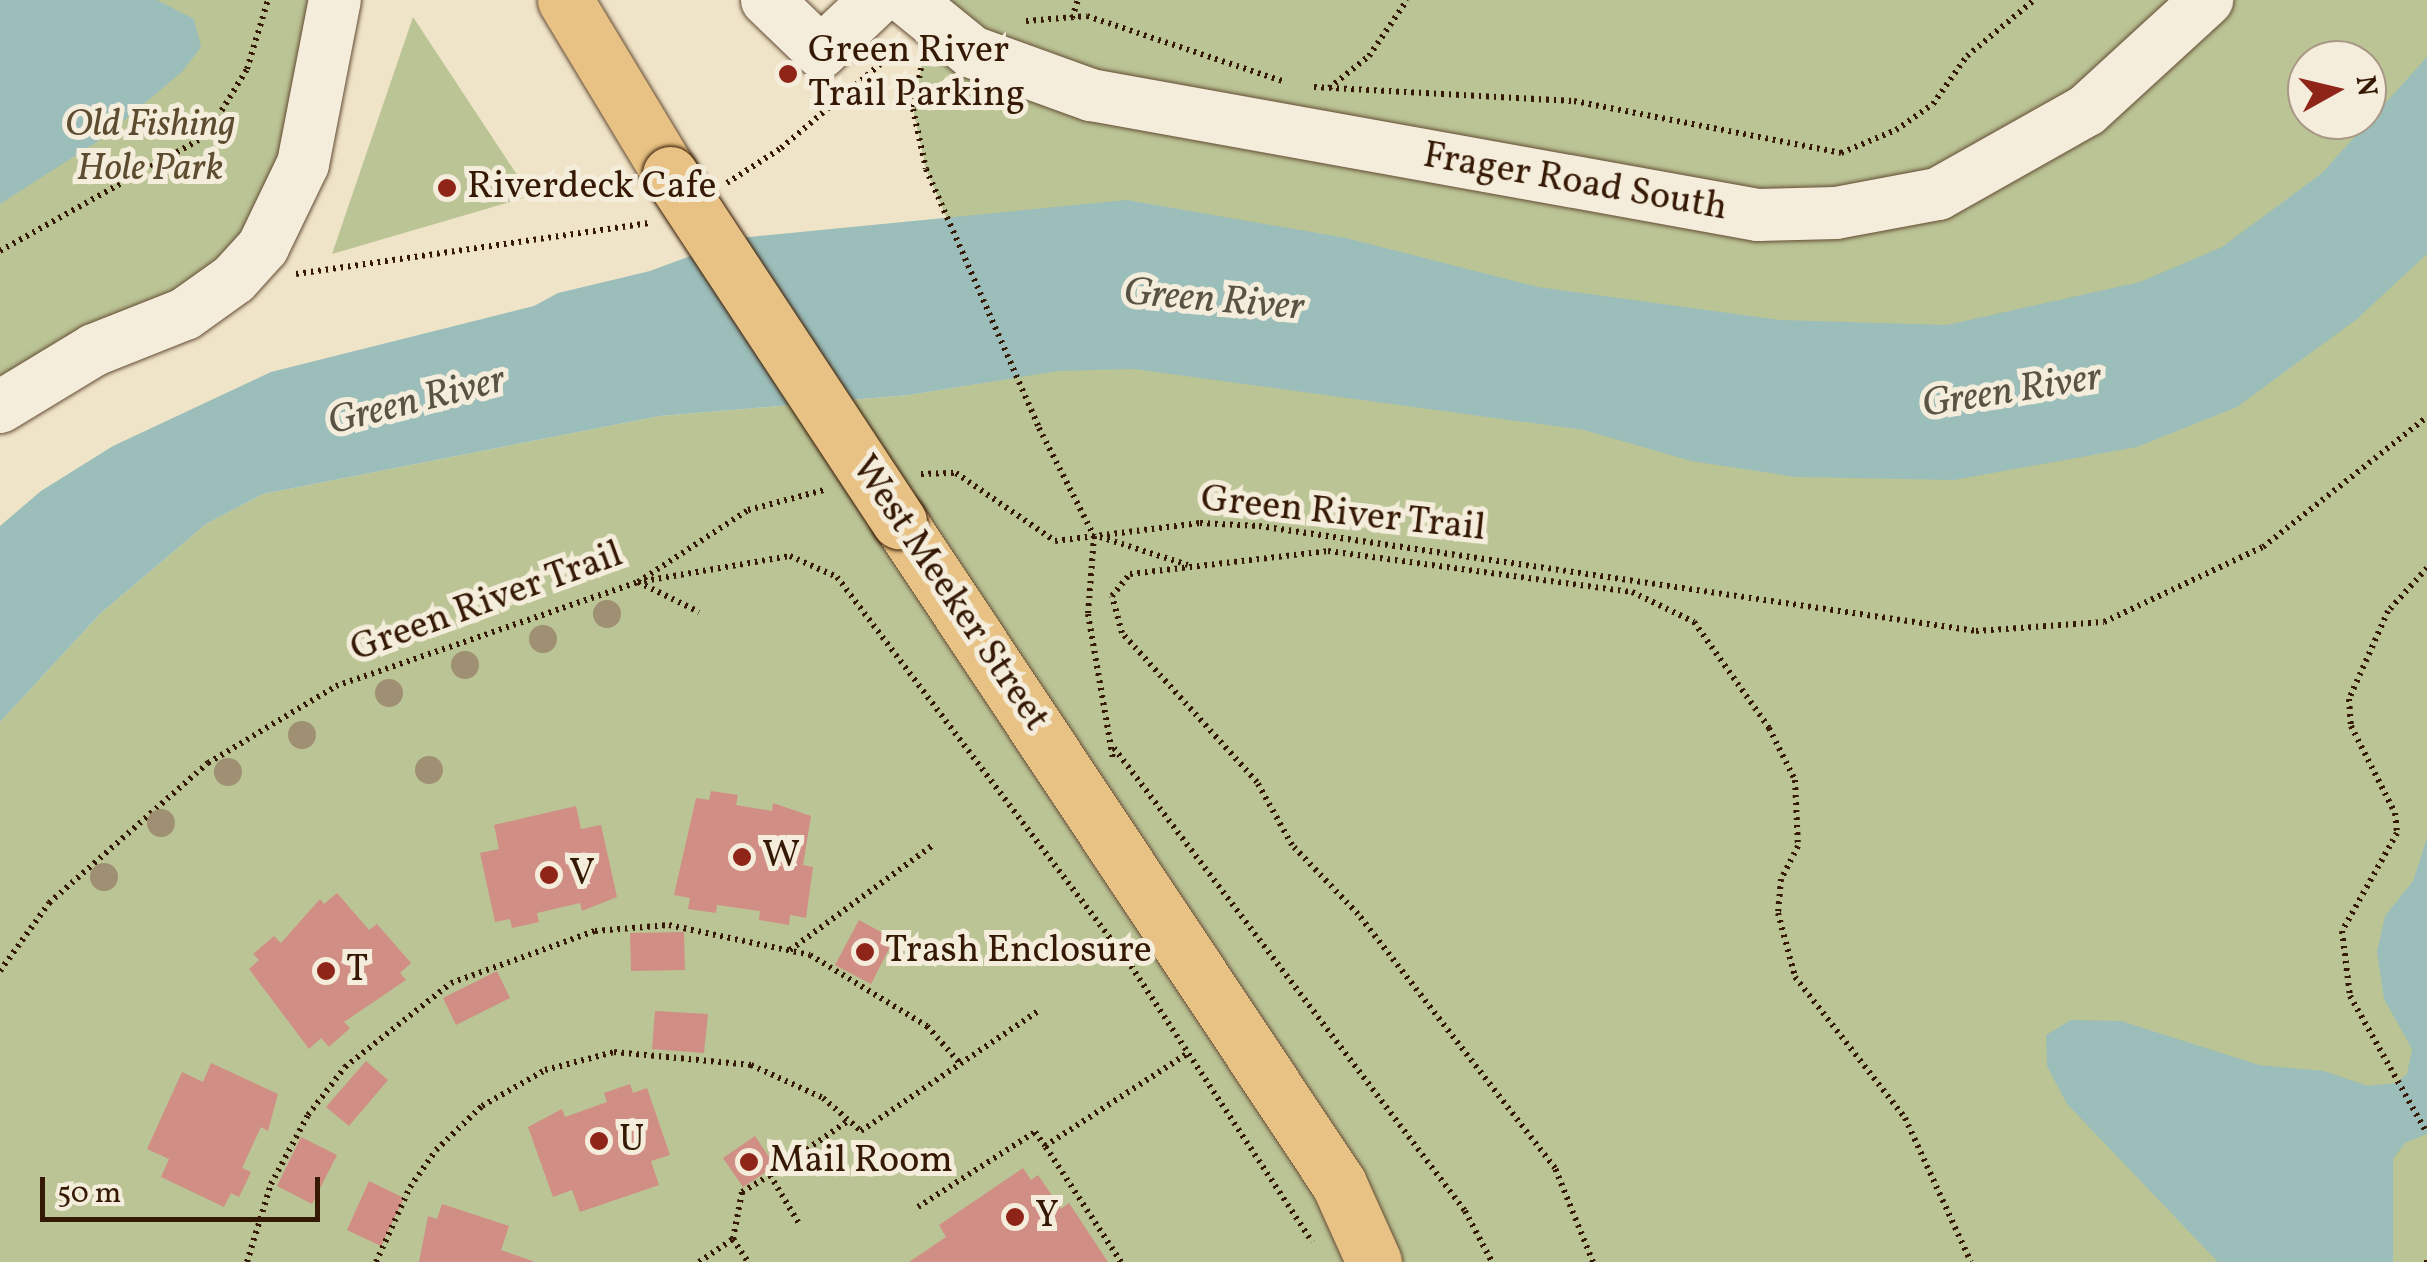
<!DOCTYPE html>
<style>
body{margin:0}
#map{position:relative;width:2427px;height:1262px;overflow:hidden;background:#f0e4c8;font-family:Vollkorn,serif}
div>[style]{position:absolute}
[style*='--x']{left:calc(var(--x)*1px);top:calc(var(--y)*1px);width:calc(var(--w)*1px);rotate:calc(var(--a)*1deg)}
.green>*{inset:0;background:#bbc495}
.water>*{inset:0;background:#9bbeba}
.building>*{inset:0;background:#d08e85}
.path>*{height:6px;margin-top:-3px;transform-origin:0;background:repeating-linear-gradient(90deg,#351904 0 2.5px,transparent 0 7.5px)}
.roads{filter:drop-shadow(0 0 2px #644c35) drop-shadow(0 0 2px #644c35)}
.minor>*{height:52px;margin:-26px;padding:0 26px;transform-origin:26px;border-radius:26px;background:#f5eddb}
.major>*{height:55px;margin:-27.5px;padding:0 27.5px;transform-origin:27.5px;border-radius:27.5px;background:#e8c284}
.bridges{filter:drop-shadow(0 0 2px #351904) drop-shadow(0 0 2px #351904)}
.major-bridge>*{height:55px;margin:-27.5px;padding:0 27.5px;transform-origin:27.5px;border-radius:27.5px;background:#e8c284}
.trees>*{width:28px;height:28px;margin:-14px;border-radius:50%;background:#9f9074}
.dots>*{width:28px;height:28px;translate:-50% -50%;box-sizing:border-box;border:5px solid #f5eddb;border-radius:50%}
span{translate:-50% -50%;white-space:nowrap;text-align:center;line-height:1.15;-webkit-text-stroke:10px #f5eddb;paint-order:stroke}
.poi-label{font-size:38px;color:#351904}
.left{translate:0 -50%;text-align:left}
.park-label{font-size:38px;color:#5d4c30;font-style:italic}
.street-label{font-size:38px;color:#351904}
.water-label{font-size:40px;color:#595344;font-style:italic}
.north{position:absolute;left:2287px;top:40px;width:100px;height:100px;box-sizing:border-box;background:#f5eddb;border:2px solid #a89885;border-radius:50%;rotate:82deg;font-size:28px;font-weight:700;line-height:40px;text-align:center;color:#351904}
.north::after{content:'';display:block;margin:auto;width:35px;height:45px;background:#8f2418;clip-path:polygon(50% 0,100% 100%,50% 72%,0 100%)}
.scale{position:absolute;left:40px;top:1177px;width:280px;height:45px;box-sizing:border-box;border:5px solid #351904;border-top:0;padding-left:12px;font-size:30px;line-height:35px;white-space:nowrap;color:#351904;-webkit-text-stroke:8px #f5eddb;paint-order:stroke}
</style>
<div id="map">
<div class="green">
<i style="clip-path:polygon(0 0,335px 0,263px 247px,0 407px)"></i>
<i style="clip-path:polygon(evenodd,908px 0,2427px 0,2427px 1262px,0 1262px,0 722px,100px 614px,206px 524px,263px 494px,660px 416px,909px 395px,1013px 378px,926px 169px,913px 109px,931px 21px,908px 0,2307px 60px,2367px 60px,2367px 120px,2307px 120px,2307px 60px)"></i>
<i style="clip-path:polygon(413px 17px,531px 196px,332px 254px)"></i>
</div>
<div class="water">
<i style="clip-path:polygon(0 0,157px 0,194px 19px,201px 47px,182px 72px,103px 138px,0 204px)"></i>
<i style="clip-path:polygon(2427px 57px,2427px 254px,2357px 319px,2237px 407px,2137px 447px,1954px 480px,1796px 477px,1691px 461px,1584px 430px,1134px 369px,1058px 371px,909px 395px,660px 416px,263px 494px,206px 524px,100px 614px,0 722px,0 526px,41px 491px,113px 446px,271px 372px,534px 306px,558px 293px,650px 271px,739px 238px,1127px 200px,1346px 238px,1538px 287px,1780px 320px,1947px 325px,2140px 282px,2222px 247px,2322px 173px)"></i>
<i style="clip-path:polygon(2427px 838px,2427px 1134px,2405px 1143px,2393px 1159px,2393px 1262px,2218px 1262px,2067px 1104px,2047px 1066px,2046px 1035px,2071px 1020px,2121px 1021px,2259px 1065px,2324px 1071px,2368px 1086px,2396px 1083px,2407px 1074px,2412px 1049px,2384px 999px,2377px 952px,2385px 916px,2413px 881px)"></i>
</div>
<div class="building">
<i style="clip-path:polygon(711px 791px,738px 795px,736px 805px,772px 811px,773px 803px,811px 816px,803px 865px,813px 867px,806px 918px,790px 915px,789px 925px,759px 920px,760px 911px,717px 905px,716px 913px,688px 909px,690px 898px,674px 895px,696px 798px,709px 800px)"></i>
<i style="clip-path:polygon(576px 806px,581px 829px,601px 825px,617px 897px,582px 911px,580px 903px,537px 913px,539px 922px,512px 928px,510px 919px,495px 922px,480px 853px,499px 849px,494px 825px)"></i>
<i style="clip-path:polygon(337px 893px,369px 930px,377px 924px,411px 963px,400px 973px,406px 980px,344px 1022px,350px 1028px,329px 1047px,321px 1038px,309px 1049px,249px 969px,259px 960px,253px 954px,274px 936px,281px 943px,320px 899px,324px 904px)"></i>
<i style="clip-path:polygon(859px 920px,894px 939px,871px 984px,835px 965px)"></i>
<i style="clip-path:polygon(684px 932px,685px 970px,631px 971px,630px 933px)"></i>
<i style="clip-path:polygon(497px 971px,510px 998px,456px 1025px,443px 998px)"></i>
<i style="clip-path:polygon(655px 1011px,708px 1014px,704px 1053px,652px 1049px)"></i>
<i style="clip-path:polygon(366px 1061px,388px 1080px,349px 1126px,326px 1107px)"></i>
<i style="clip-path:polygon(211px 1063px,278px 1094px,268px 1131px,261px 1127px,242px 1168px,251px 1172px,239px 1197px,231px 1193px,224px 1207px,161px 1177px,169px 1159px,147px 1149px,182px 1072px,203px 1082px)"></i>
<i style="clip-path:polygon(630px 1084px,633px 1093px,647px 1088px,670px 1155px,651px 1161px,659px 1185px,580px 1212px,572px 1190px,553px 1197px,528px 1127px,562px 1109px,565px 1117px,607px 1102px,604px 1093px)"></i>
<i style="clip-path:polygon(755px 1136px,775px 1166px,743px 1187px,723px 1158px)"></i>
<i style="clip-path:polygon(301px 1137px,337px 1155px,312px 1204px,277px 1186px)"></i>
<i style="clip-path:polygon(1023px 1168px,1031px 1180px,1038px 1175px,1061px 1209px,1069px 1203px,1108px 1262px,909px 1262px,946px 1237px,939px 1225px)"></i>
<i style="clip-path:polygon(369px 1181px,404px 1198px,381px 1246px,347px 1230px)"></i>
<i style="clip-path:polygon(442px 1204px,509px 1226px,501px 1250px,535px 1262px,419px 1262px,428px 1216px,437px 1219px)"></i>
</div>
<div class="path">
<i style="--x:1072;--y:18;--w:19;--a:-72"></i>
<i style="--x:1026;--y:21;--w:61;--a:-4.7"></i>
<i style="--x:1087;--y:16;--w:206;--a:18.4"></i>
<i style="--x:921;--y:68;--w:42;--a:101"></i>
<i style="--x:913;--y:109;--w:61;--a:77.8"></i>
<i style="--x:926;--y:169;--w:283;--a:66.4"></i>
<i style="--x:1039;--y:428;--w:121;--a:63"></i>
<i style="--x:1094;--y:536;--w:78;--a:94.4"></i>
<i style="--x:1088;--y:614;--w:146;--a:80.2"></i>
<i style="--x:1314;--y:87;--w:260;--a:3.1"></i>
<i style="--x:1574;--y:101;--w:272;--a:11"></i>
<i style="--x:1841;--y:153;--w:60;--a:-22.7"></i>
<i style="--x:1896;--y:130;--w:45;--a:-35.1"></i>
<i style="--x:1933;--y:104;--w:59;--a:-54.7"></i>
<i style="--x:1967;--y:56;--w:87;--a:-39.9"></i>
<i style="--x:1329;--y:88;--w:51;--a:-38.7"></i>
<i style="--x:1369;--y:56;--w:68;--a:-55.8"></i>
<i style="--x:727;--y:183;--w:64;--a:-32.9"></i>
<i style="--x:781;--y:148;--w:153;--a:-40.2"></i>
<i style="--x:0;--y:251;--w:236;--a:-29.2"></i>
<i style="--x:206;--y:136;--w:79;--a:-58.5"></i>
<i style="--x:247;--y:69;--w:72;--a:-73.1"></i>
<i style="--x:296;--y:274;--w:357;--a:-8.2"></i>
<i style="--x:921;--y:474;--w:35;--a:-2"></i>
<i style="--x:956;--y:473;--w:120;--a:34.5"></i>
<i style="--x:1055;--y:541;--w:146;--a:-7.1"></i>
<i style="--x:1200;--y:523;--w:59;--a:2.9"></i>
<i style="--x:1259;--y:526;--w:725;--a:8.33"></i>
<i style="--x:1976;--y:631;--w:128;--a:-4"></i>
<i style="--x:2104;--y:622;--w:176;--a:-25.3"></i>
<i style="--x:2263;--y:547;--w:209;--a:-38.4"></i>
<i style="--x:1100;--y:537;--w:92;--a:17.7"></i>
<i style="--x:2427;--y:568;--w:58;--a:132.2"></i>
<i style="--x:2388;--y:611;--w:96;--a:113.9"></i>
<i style="--x:2349;--y:699;--w:27;--a:86"></i>
<i style="--x:2351;--y:726;--w:97;--a:63.2"></i>
<i style="--x:2395;--y:813;--w:20;--a:84"></i>
<i style="--x:2397;--y:833;--w:112;--a:119.3"></i>
<i style="--x:2342;--y:931;--w:65;--a:83"></i>
<i style="--x:2350;--y:996;--w:157;--a:60.7"></i>
<i style="--x:644;--y:581;--w:148;--a:-9.7"></i>
<i style="--x:790;--y:556;--w:51;--a:24.1"></i>
<i style="--x:837;--y:577;--w:488;--a:52.9"></i>
<i style="--x:1131;--y:966;--w:330;--a:56.7"></i>
<i style="--x:638;--y:582;--w:68;--a:26.2"></i>
<i style="--x:1114;--y:748;--w:581;--a:52.83"></i>
<i style="--x:1465;--y:1211;--w:58;--a:62.1"></i>
<i style="--x:790;--y:950;--w:177;--a:-36.3"></i>
<i style="--x:0;--y:971;--w:84;--a:-54.2"></i>
<i style="--x:49;--y:903;--w:212;--a:-41.4"></i>
<i style="--x:208;--y:763;--w:149;--a:-31"></i>
<i style="--x:336;--y:686;--w:319;--a:-19"></i>
<i style="--x:638;--y:582;--w:131;--a:-33.2"></i>
<i style="--x:748;--y:510;--w:79;--a:-14.7"></i>
<i style="--x:770;--y:1175;--w:96;--a:-34.8"></i>
<i style="--x:918;--y:1207;--w:139;--a:-32.7"></i>
<i style="--x:1035;--y:1132;--w:17;--a:54"></i>
<i style="--x:733;--y:1239;--w:27;--a:57"></i>
<i style="--x:247;--y:1262;--w:82;--a:-72.9"></i>
<i style="--x:271;--y:1184;--w:78;--a:-61.8"></i>
<i style="--x:308;--y:1115;--w:61;--a:-52.4"></i>
<i style="--x:345;--y:1067;--w:135;--a:-38.4"></i>
<i style="--x:451;--y:983;--w:153;--a:-19.9"></i>
<i style="--x:595;--y:931;--w:74;--a:-4.6"></i>
<i style="--x:669;--y:925;--w:144;--a:12"></i>
<i style="--x:810;--y:955;--w:137;--a:31.3"></i>
<i style="--x:927;--y:1026;--w:48;--a:48.4"></i>
<i style="--x:376;--y:1262;--w:82;--a:-65.6"></i>
<i style="--x:410;--y:1187;--w:45;--a:-54.9"></i>
<i style="--x:436;--y:1150;--w:64;--a:-43.7"></i>
<i style="--x:482;--y:1106;--w:73;--a:-29.7"></i>
<i style="--x:545;--y:1070;--w:71;--a:-14.6"></i>
<i style="--x:614;--y:1052;--w:138;--a:5.4"></i>
<i style="--x:751;--y:1065;--w:79;--a:24.6"></i>
<i style="--x:823;--y:1098;--w:50;--a:41"></i>
<i style="--x:861;--y:1131;--w:217;--a:-34.1"></i>
<i style="--x:699;--y:1262;--w:41;--a:-34.1"></i>
<i style="--x:733;--y:1239;--w:48;--a:-79.2"></i>
<i style="--x:742;--y:1192;--w:33;--a:-31"></i>
<i style="--x:770;--y:1175;--w:55;--a:59.2"></i>
<i style="--x:1121;--y:1262;--w:139;--a:-123.2"></i>
<i style="--x:1045;--y:1146;--w:171;--a:-33"></i>
<i style="--x:1593;--y:1262;--w:101;--a:-112"></i>
<i style="--x:1555;--y:1168;--w:321;--a:-127.8"></i>
<i style="--x:1358;--y:914;--w:95;--a:-133.7"></i>
<i style="--x:1292;--y:845;--w:72;--a:-119.1"></i>
<i style="--x:1257;--y:782;--w:201;--a:-132.2"></i>
<i style="--x:1122;--y:633;--w:38;--a:-105"></i>
<i style="--x:1112;--y:596;--w:28;--a:-51"></i>
<i style="--x:1130;--y:574;--w:199;--a:-6.6"></i>
<i style="--x:1328;--y:551;--w:307;--a:7.7"></i>
<i style="--x:1632;--y:592;--w:69;--a:25.8"></i>
<i style="--x:1694;--y:622;--w:130;--a:54.7"></i>
<i style="--x:1769;--y:728;--w:58;--a:63.4"></i>
<i style="--x:1795;--y:780;--w:66;--a:87.4"></i>
<i style="--x:1798;--y:846;--w:37;--a:117"></i>
<i style="--x:1781;--y:879;--w:34;--a:95"></i>
<i style="--x:1778;--y:913;--w:66;--a:75.1"></i>
<i style="--x:1795;--y:977;--w:179;--a:52"></i>
<i style="--x:1905;--y:1118;--w:158;--a:65.4"></i>
<i style="--x:2427;--y:1262;--w:7;--a:-90"></i>
</div>
<div class="roads">
<div class="minor">
<i style="--x:767;--y:0;--w:75;--a:43.9"></i>
<i style="--x:821;--y:52;--w:76;--a:-43.4"></i>
<i style="--x:908;--y:0;--w:82;--a:39.1"></i>
<i style="--x:972;--y:52;--w:127;--a:19.9"></i>
<i style="--x:1091;--y:95;--w:678;--a:10.2"></i>
<i style="--x:1758;--y:215;--w:78;--a:-1.5"></i>
<i style="--x:1836;--y:213;--w:104;--a:-10.6"></i>
<i style="--x:1938;--y:194;--w:171;--a:-29.4"></i>
<i style="--x:2087;--y:110;--w:163;--a:-42.5"></i>
<i style="--x:0;--y:407;--w:110;--a:-31.2"></i>
<i style="--x:94;--y:350;--w:98;--a:-21.6"></i>
<i style="--x:185;--y:314;--w:60;--a:-35.5"></i>
<i style="--x:234;--y:279;--w:43;--a:-47.8"></i>
<i style="--x:263;--y:247;--w:92;--a:-64.3"></i>
<i style="--x:303;--y:164;--w:167;--a:-79"></i>
</div>
<div class="major">
<i style="--x:565;--y:0;--w:203;--a:58.9"></i>
<i style="--x:899;--y:521;--w:796;--a:56.43"></i>
<i style="--x:1339;--y:1184;--w:85;--a:65.8"></i>
</div>
</div>
<div class="bridges">
<div class="major-bridge">
<i style="--x:670;--y:174;--w:416;--a:56.6"></i>
</div>
</div>
<div class="trees">
<i style="left:607px;top:614px"></i>
<i style="left:543px;top:639px"></i>
<i style="left:465px;top:665px"></i>
<i style="left:389px;top:693px"></i>
<i style="left:302px;top:735px"></i>
<i style="left:429px;top:770px"></i>
<i style="left:228px;top:772px"></i>
<i style="left:161px;top:823px"></i>
<i style="left:104px;top:877px"></i>
</div>
<div class="dots">
<i style="left:788px;top:74px;background:#8f2418"></i>
<i style="left:447px;top:188px;background:#8f2418"></i>
<i style="left:742px;top:857px;background:#8f2418"></i>
<i style="left:549px;top:875px;background:#8f2418"></i>
<i style="left:865px;top:952px;background:#8f2418"></i>
<i style="left:326px;top:971px;background:#8f2418"></i>
<i style="left:599px;top:1141px;background:#8f2418"></i>
<i style="left:749px;top:1162px;background:#8f2418"></i>
<i style="left:1015px;top:1217px;background:#8f2418"></i>
</div>
<div class="poi-label">
<span class="left" style="left:808px;top:74px">Green River<br>Trail Parking</span>
<span class="left" style="left:467px;top:188px">Riverdeck Cafe</span>
<span class="left" style="left:762px;top:857px">W</span>
<span class="left" style="left:569px;top:875px">V</span>
<span class="left" style="left:885px;top:952px">Trash Enclosure</span>
<span class="left" style="left:346px;top:971px">T</span>
<span class="left" style="left:619px;top:1141px">U</span>
<span class="left" style="left:769px;top:1162px">Mail Room</span>
<span class="left" style="left:1035px;top:1217px">Y</span>
</div>
<div class="park-label">
<span style="left:150px;top:148px">Old Fishing<br>Hole Park</span>
</div>
<div class="street-label">
<span style="left:1575px;top:183px;rotate:10deg">Frager Road South</span>
<span style="left:1343px;top:515px;rotate:6deg">Green River Trail</span>
<span style="left:949px;top:594px;rotate:56deg">West Meeker Street</span>
<span style="left:487px;top:603px;rotate:-20deg">Green River Trail</span>
</div>
<div class="water-label">
<span style="left:1214px;top:301px;rotate:5deg">Green River</span>
<span style="left:2012px;top:392px;rotate:-9deg">Green River</span>
<span style="left:417px;top:402px;rotate:-14deg">Green River</span>
</div>
<div class="north">N</div>
<div class="scale">50 m</div>
</div>
